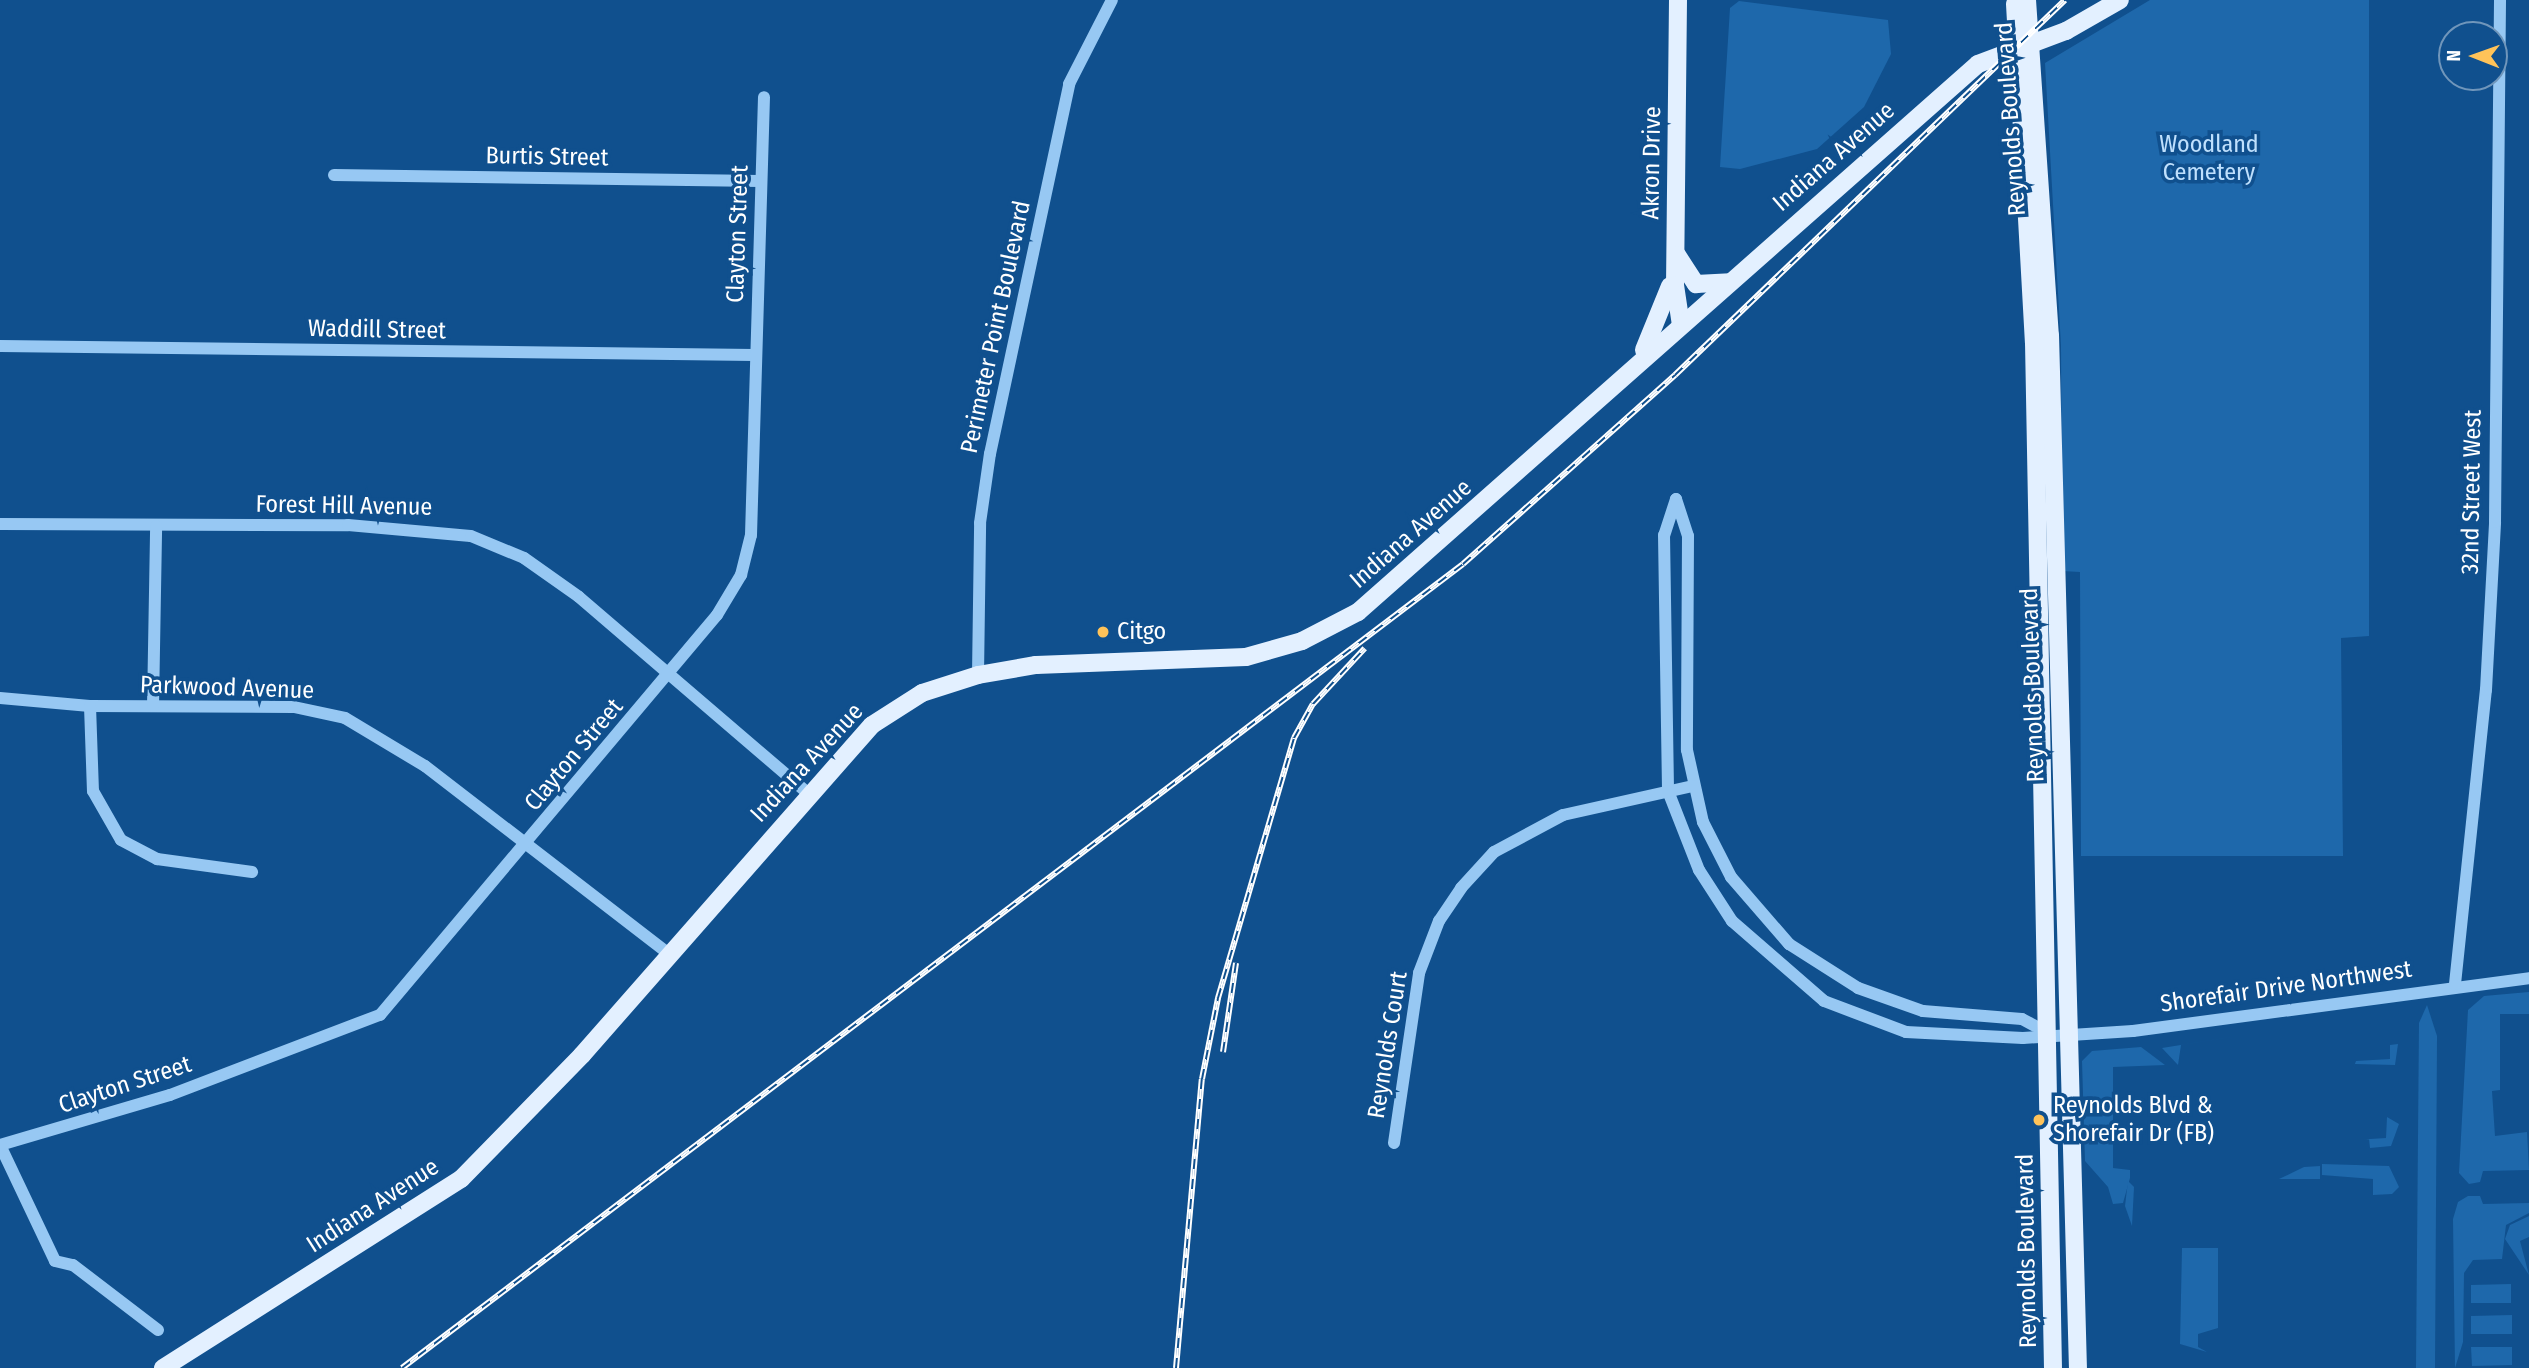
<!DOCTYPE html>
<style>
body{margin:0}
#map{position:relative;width:2529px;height:1368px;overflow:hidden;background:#10508e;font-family:"Fira Sans Condensed",sans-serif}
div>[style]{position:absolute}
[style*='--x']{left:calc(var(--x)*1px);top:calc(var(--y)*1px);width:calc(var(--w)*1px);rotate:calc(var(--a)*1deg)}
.green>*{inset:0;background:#1e68ab}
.minor>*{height:12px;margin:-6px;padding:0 6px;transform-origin:6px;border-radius:6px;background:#97c8f3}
.major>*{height:18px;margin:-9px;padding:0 9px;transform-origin:9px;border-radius:9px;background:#e3f0ff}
.rail>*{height:6px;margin-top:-3px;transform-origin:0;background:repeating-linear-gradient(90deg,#10508e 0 10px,#fff 0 20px);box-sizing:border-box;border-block:2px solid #fff}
.dots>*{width:19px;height:19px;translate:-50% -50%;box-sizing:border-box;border:4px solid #10508e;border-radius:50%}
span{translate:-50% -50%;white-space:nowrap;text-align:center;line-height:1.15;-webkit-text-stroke:7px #10508e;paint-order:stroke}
.street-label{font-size:24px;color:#fff}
.park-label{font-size:24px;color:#bfe0fd}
.poi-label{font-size:24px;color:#fff}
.left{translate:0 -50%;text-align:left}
.north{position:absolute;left:2438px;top:21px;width:70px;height:70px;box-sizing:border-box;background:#10508e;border:2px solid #7096bb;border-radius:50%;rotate:271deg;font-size:19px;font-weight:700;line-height:28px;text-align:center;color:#fff}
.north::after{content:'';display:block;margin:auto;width:24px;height:32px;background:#ffc359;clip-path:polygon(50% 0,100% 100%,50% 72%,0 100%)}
</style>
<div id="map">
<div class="green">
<i style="clip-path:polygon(2150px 0,2369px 0,2369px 636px,2341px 638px,2343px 856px,2081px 856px,2080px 572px,2062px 571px,2061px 346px,2045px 63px)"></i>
<i style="clip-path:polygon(1739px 1px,1888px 20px,1891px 54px,1864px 107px,1817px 149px,1740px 169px,1720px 167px,1730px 8px)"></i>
<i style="clip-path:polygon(2529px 992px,2529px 1014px,2500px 1014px,2500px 1090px,2492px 1091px,2495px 1136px,2527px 1132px,2529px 1170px,2483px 1171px,2480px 1182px,2469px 1184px,2459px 1173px,2468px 1010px,2484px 996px)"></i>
<i style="clip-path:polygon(2427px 1005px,2437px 1036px,2435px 1368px,2416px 1368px,2419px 1023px)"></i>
<i style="clip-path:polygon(2311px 1024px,2181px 1045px,2178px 1065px,2162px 1048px)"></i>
<i style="clip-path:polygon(2398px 1044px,2395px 1065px,2355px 1064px,2352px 1072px,2356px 1061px,2390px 1059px,2390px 1045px)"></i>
<i style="clip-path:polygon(2141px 1047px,2165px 1065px,2113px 1067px,2113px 1168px,2130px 1170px,2130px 1178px,2123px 1203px,2113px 1204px,2108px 1187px,2085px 1161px,2082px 1061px,2092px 1051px)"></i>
<i style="clip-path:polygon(2387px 1117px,2399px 1124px,2391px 1146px,2370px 1148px,2369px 1139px,2354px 1140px,2386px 1138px)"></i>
<i style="clip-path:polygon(2322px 1164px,2389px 1166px,2399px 1187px,2392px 1194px,2373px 1195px,2373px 1179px,2322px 1175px)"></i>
<i style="clip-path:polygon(2320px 1166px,2320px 1179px,2279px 1179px,2304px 1167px)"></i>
<i style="clip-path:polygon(2128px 1181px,2134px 1187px,2132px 1226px,2125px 1206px)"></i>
<i style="clip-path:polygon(2468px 1196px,2480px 1196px,2483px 1204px,2529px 1203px,2529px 1213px,2506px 1225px,2502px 1259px,2473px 1260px,2464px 1273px,2463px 1342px,2455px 1368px,2453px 1219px,2458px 1202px)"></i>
<i style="clip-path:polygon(2529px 1216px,2529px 1237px,2520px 1241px,2529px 1275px,2505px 1239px,2510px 1225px)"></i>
<i style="clip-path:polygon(2182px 1248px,2218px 1248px,2218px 1328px,2198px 1334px,2198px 1347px,2207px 1352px,2180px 1344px)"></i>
<i style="clip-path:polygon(2511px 1284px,2511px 1303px,2471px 1303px,2471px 1285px)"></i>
<i style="clip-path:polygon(2512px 1315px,2512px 1334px,2471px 1334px,2471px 1316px)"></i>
<i style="clip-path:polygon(2471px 1347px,2512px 1347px,2512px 1365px,2472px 1366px)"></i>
</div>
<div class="minor">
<i style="--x:334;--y:175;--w:426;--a:0.8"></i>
<i style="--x:0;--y:346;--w:754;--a:0.68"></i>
<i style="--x:1676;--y:499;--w:38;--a:108"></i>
<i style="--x:1664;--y:535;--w:256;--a:89.1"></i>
<i style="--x:1668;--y:791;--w:85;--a:68.6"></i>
<i style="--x:1699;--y:870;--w:61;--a:57.1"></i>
<i style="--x:1732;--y:921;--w:122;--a:41"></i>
<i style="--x:1824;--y:1001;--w:88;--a:20.7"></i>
<i style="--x:1906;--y:1032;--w:117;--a:2.9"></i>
<i style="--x:2023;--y:1038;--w:110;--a:-3.6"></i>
<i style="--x:2133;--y:1031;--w:400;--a:-7.6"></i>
<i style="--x:1676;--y:499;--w:39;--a:72"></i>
<i style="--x:1688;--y:536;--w:214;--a:90.3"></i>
<i style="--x:1687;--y:750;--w:74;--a:77.5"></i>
<i style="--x:1703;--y:822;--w:62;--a:63"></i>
<i style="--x:1731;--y:877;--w:89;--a:49.1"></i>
<i style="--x:1789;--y:944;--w:82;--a:32.5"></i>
<i style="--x:1858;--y:988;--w:69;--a:19.5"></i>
<i style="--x:1923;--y:1011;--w:99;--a:4.6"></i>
<i style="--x:2022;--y:1019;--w:30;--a:28"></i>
<i style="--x:0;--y:524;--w:348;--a:0.2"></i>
<i style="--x:348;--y:525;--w:123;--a:5.1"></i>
<i style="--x:471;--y:536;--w:57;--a:22.5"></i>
<i style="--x:524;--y:558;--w:67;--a:35.3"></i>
<i style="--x:579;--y:597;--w:301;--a:40.6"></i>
<i style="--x:978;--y:675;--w:152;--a:-89.2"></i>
<i style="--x:980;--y:523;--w:70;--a:-81.8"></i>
<i style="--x:990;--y:454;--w:378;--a:-77.9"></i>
<i style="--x:1069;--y:84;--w:94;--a:-62.9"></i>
<i style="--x:0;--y:698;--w:90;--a:5.1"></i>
<i style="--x:90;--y:706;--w:204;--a:0.3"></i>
<i style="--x:294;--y:707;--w:52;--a:12.2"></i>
<i style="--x:345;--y:718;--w:93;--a:31"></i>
<i style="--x:425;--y:766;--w:308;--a:37.6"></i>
<i style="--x:90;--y:706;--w:85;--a:88"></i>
<i style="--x:93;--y:791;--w:56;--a:60.3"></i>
<i style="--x:121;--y:840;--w:41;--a:27.8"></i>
<i style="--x:157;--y:859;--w:96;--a:7.8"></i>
<i style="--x:153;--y:706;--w:180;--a:-89"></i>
<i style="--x:2455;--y:984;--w:296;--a:-84"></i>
<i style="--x:2486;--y:690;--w:168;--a:-86.9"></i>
<i style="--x:2495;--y:522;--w:522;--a:-89.45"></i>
<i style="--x:1394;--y:1143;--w:172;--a:-81.6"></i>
<i style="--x:1419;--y:973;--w:56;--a:-69"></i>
<i style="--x:1439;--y:921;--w:40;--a:-56"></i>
<i style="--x:1461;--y:888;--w:49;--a:-47.5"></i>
<i style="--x:1494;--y:852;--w:78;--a:-28.2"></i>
<i style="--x:1563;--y:815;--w:133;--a:-12.6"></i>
<i style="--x:0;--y:1145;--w:177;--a:-16.4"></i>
<i style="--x:170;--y:1095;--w:225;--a:-20.9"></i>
<i style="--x:380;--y:1015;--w:523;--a:-49.89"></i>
<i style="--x:717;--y:615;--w:47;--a:-59"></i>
<i style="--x:741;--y:575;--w:41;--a:-76"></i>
<i style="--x:751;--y:535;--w:438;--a:-88.3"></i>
<i style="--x:0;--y:1145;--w:128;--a:64.6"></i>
<i style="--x:55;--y:1261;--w:18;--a:13"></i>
<i style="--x:73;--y:1265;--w:107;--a:37.4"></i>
</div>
<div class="major">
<i style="--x:1678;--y:0;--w:285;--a:90.6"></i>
<i style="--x:1675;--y:285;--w:40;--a:81.5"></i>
<i style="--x:2027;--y:0;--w:336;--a:86.1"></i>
<i style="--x:2050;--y:335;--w:1033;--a:88.45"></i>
<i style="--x:2015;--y:4;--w:339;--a:86.8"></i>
<i style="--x:2034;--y:342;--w:1026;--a:88.94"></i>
<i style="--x:1677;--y:255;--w:35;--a:57"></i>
<i style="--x:1696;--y:284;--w:34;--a:-3"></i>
<i style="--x:1644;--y:350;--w:69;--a:-67.9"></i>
<i style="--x:163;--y:1368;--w:353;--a:-32.4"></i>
<i style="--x:461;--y:1179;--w:173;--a:-45.7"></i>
<i style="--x:582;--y:1055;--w:439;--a:-48.7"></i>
<i style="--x:872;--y:725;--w:59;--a:-32.6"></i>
<i style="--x:922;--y:693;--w:59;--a:-17.8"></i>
<i style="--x:978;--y:675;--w:59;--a:-9.8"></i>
<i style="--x:1036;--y:665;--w:210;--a:-2.2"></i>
<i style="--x:1246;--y:657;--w:58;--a:-15.9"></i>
<i style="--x:1302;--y:641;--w:63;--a:-27.4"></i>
<i style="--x:1358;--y:612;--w:827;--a:-41.47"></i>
<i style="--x:1978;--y:64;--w:94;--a:-20.6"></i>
<i style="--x:2066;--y:31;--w:62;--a:-29.9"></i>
</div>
<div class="rail">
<i style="--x:1223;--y:1052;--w:90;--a:-81.7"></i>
<i style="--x:402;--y:1368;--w:1331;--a:-37.15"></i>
<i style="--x:1463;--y:564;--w:284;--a:-41.7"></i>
<i style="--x:1675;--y:375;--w:541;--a:-43.88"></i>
<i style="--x:1176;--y:1368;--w:290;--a:-84.9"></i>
<i style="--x:1202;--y:1079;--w:83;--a:-78.8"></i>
<i style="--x:1218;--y:998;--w:271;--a:-73.7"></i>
<i style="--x:1294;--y:738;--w:39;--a:-61"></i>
<i style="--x:1313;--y:704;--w:76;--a:-47.1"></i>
</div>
<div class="dots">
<i style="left:1103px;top:632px;background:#ffc359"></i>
<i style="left:2039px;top:1120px;background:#ffc359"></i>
</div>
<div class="street-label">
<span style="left:2011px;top:119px;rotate:-94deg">Reynolds Boulevard</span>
<span style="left:547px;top:157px;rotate:1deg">Burtis Street</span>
<span style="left:1834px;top:157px;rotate:-41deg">Indiana Avenue</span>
<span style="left:1652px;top:163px;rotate:-89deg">Akron Drive</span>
<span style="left:738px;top:234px;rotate:-88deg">Clayton Street</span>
<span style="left:996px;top:327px;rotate:-78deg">Perimeter Point Boulevard</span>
<span style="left:377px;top:330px;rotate:1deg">Waddill Street</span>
<span style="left:2472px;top:492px;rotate:-89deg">32nd Street West</span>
<span style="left:344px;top:506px;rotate:1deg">Forest Hill Avenue</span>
<span style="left:1411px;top:534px;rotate:-41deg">Indiana Avenue</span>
<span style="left:2033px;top:685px;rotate:-92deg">Reynolds Boulevard</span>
<span style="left:227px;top:688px;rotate:2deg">Parkwood Avenue</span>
<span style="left:574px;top:755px;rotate:-50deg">Clayton Street</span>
<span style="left:807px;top:763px;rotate:-47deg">Indiana Avenue</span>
<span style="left:2286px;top:987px;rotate:-8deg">Shorefair Drive Northwest</span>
<span style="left:1388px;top:1045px;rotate:-81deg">Reynolds Court</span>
<span style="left:125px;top:1085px;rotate:-18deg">Clayton Street</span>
<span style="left:373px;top:1206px;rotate:-33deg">Indiana Avenue</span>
<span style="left:2027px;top:1251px;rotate:-91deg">Reynolds Boulevard</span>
</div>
<div class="park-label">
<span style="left:2209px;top:159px">Woodland<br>Cemetery</span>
</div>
<div class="poi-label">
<span class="left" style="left:1117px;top:632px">Citgo</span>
<span class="left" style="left:2053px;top:1120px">Reynolds Blvd &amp;<br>Shorefair Dr (FB)</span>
</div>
<div class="north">N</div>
</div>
